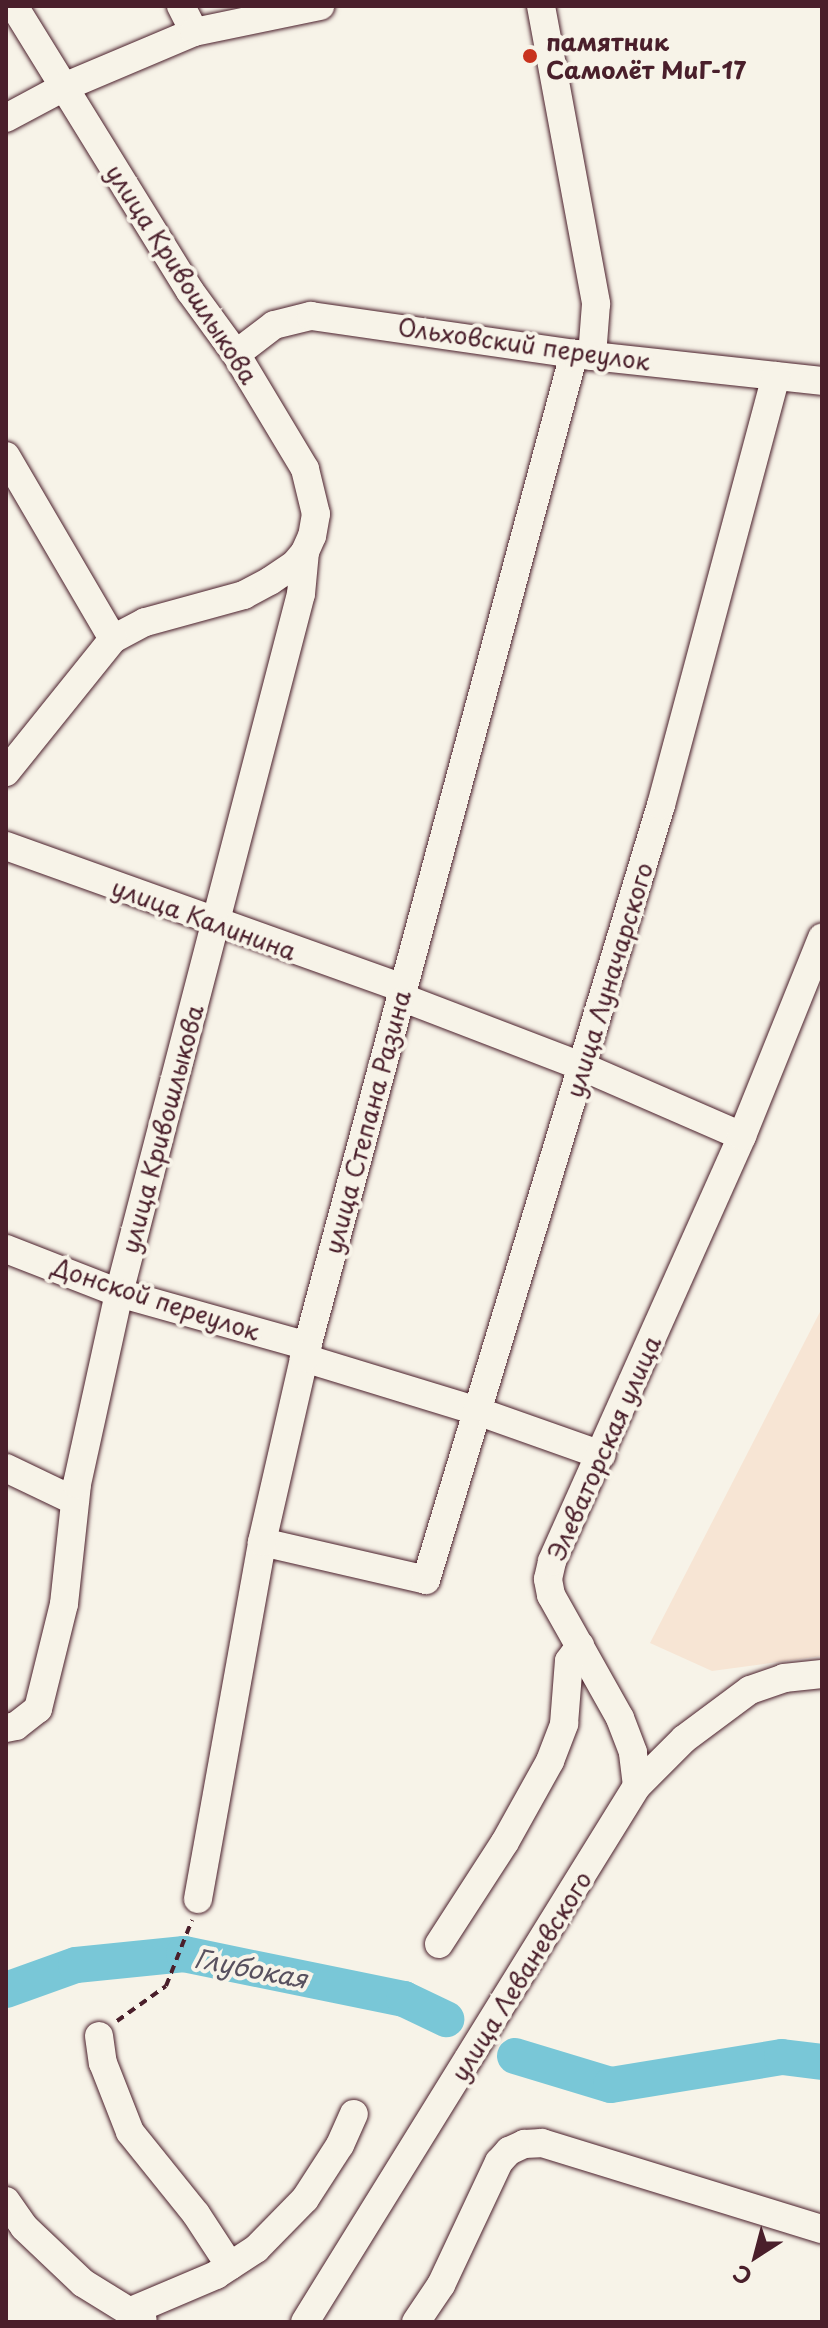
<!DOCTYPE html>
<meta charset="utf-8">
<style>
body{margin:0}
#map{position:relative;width:828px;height:2328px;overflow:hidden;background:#f7f3e8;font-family:"Playpen Sans",sans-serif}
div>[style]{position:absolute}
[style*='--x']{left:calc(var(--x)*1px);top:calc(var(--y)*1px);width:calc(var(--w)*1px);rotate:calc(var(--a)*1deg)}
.built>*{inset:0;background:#f7e5d4}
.river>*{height:36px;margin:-18px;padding:0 18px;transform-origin:18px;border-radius:18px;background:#79c7d7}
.path>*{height:4px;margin-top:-2px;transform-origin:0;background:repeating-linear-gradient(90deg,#4a1f2b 0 8px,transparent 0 14px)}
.roads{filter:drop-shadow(0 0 2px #4a1f2b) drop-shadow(0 0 2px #4a1f2b)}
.minor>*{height:28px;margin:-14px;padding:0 14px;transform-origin:14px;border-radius:14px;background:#f7f3e8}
.dots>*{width:22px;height:22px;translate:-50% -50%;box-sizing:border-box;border:4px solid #f7f3e8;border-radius:50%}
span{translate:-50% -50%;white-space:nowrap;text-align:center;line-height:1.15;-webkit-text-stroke:8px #f7f3e8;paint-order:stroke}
.poi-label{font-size:24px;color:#4a1f2b;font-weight:700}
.left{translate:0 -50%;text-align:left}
.street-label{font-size:24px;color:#4a1f2b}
.water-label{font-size:26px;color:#58515f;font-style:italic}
.frame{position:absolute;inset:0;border:8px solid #4a1f2b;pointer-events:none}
.north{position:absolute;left:716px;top:2216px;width:80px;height:80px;-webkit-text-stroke:6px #f7f3e8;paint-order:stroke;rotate:216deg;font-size:22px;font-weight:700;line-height:32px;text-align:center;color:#4a1f2b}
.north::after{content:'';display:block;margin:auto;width:28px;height:36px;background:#4a1f2b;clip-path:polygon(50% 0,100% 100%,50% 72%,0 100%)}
</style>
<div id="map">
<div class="built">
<i style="clip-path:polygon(822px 1308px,822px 1656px,712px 1671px,650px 1643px)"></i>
</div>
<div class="river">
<i style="--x:6;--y:1990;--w:74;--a:-19.7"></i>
<i style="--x:76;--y:1965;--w:109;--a:-5.8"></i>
<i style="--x:184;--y:1954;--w:225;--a:11.6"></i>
<i style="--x:404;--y:1999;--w:47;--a:25.5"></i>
<i style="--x:515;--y:2056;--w:100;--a:16.8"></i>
<i style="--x:611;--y:2085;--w:173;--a:-9.3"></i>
<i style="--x:782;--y:2057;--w:40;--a:7.1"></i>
</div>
<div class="path">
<i style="--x:117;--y:2021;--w:60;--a:-35.5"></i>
<i style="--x:166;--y:1986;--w:71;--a:-68.5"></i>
</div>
<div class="roads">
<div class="minor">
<i style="--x:14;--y:6;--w:335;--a:58.3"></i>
<i style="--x:190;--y:291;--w:78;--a:53.9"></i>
<i style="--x:236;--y:354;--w:134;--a:59"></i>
<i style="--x:305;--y:469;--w:46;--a:76.3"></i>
<i style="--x:316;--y:514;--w:22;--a:100"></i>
<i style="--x:312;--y:536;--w:17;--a:114"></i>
<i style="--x:305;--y:552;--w:16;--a:130"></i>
<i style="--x:295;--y:564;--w:30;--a:146"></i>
<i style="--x:270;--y:581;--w:30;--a:152"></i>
<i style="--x:244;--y:595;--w:103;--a:164.7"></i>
<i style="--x:145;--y:622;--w:36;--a:152"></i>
<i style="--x:181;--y:6;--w:29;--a:63"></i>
<i style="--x:541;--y:6;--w:303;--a:79.5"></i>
<i style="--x:596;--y:304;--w:52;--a:94.4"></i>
<i style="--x:6;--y:118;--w:66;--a:-28.1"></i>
<i style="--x:64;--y:87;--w:141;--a:-22.9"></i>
<i style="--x:194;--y:32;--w:129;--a:-11.7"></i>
<i style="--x:236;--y:354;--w:48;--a:-37.3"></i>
<i style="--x:274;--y:325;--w:38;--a:-14"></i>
<i style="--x:311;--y:316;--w:266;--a:8.2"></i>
<i style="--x:574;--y:354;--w:249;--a:6.2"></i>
<i style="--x:6;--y:456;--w:212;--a:59.7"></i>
<i style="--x:113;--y:639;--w:171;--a:128.8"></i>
<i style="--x:6;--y:846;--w:422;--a:19.7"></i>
<i style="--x:401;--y:997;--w:195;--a:21"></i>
<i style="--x:583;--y:1067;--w:173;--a:23.5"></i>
<i style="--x:6;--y:1249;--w:121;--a:21.3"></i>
<i style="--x:119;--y:1293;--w:196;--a:15.7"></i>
<i style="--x:304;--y:1358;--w:181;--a:17"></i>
<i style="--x:477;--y:1411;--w:132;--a:19.5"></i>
<i style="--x:6;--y:1468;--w:76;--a:25.6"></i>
<i style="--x:262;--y:1542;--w:168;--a:13"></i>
<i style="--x:426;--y:1580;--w:810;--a:-73.13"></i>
<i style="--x:661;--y:805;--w:444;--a:-75"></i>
<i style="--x:6;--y:1728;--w:10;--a:-11"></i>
<i style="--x:16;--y:1726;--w:28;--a:-38"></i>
<i style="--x:38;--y:1709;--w:108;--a:-76.1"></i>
<i style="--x:64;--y:1604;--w:121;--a:-83.8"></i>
<i style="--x:77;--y:1484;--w:196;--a:-77.6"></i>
<i style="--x:119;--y:1293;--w:722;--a:-75.41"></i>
<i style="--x:301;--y:594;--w:42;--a:-84.6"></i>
<i style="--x:637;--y:1786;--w:34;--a:-97"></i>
<i style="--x:633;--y:1752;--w:36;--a:-111"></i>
<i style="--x:620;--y:1718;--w:141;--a:-119.3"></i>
<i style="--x:551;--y:1595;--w:16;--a:-101"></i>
<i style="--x:548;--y:1579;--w:18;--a:-77"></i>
<i style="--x:552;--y:1561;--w:466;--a:-65.9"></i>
<i style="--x:742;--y:1136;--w:214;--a:-68"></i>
<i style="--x:198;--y:1899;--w:363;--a:-79.8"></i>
<i style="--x:262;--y:1542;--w:189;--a:-77.1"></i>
<i style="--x:304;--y:1358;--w:1040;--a:-74.95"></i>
<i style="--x:439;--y:1944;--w:121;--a:-57.1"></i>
<i style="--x:505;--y:1842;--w:93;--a:-60.9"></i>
<i style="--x:550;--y:1761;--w:40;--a:-69"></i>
<i style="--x:564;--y:1724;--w:63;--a:-85.5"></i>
<i style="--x:569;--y:1661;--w:19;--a:-54"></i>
<i style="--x:99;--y:2036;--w:27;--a:82"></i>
<i style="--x:103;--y:2063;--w:74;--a:68.6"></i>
<i style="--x:130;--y:2132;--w:105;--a:51.2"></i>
<i style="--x:196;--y:2214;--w:62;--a:56.8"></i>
<i style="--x:6;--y:2201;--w:32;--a:55"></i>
<i style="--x:24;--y:2227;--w:81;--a:43.5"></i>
<i style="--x:83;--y:2283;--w:70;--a:31.7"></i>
<i style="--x:129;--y:2312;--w:95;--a:-23"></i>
<i style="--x:216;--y:2275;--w:48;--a:-33"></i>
<i style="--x:256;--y:2249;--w:70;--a:-45.6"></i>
<i style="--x:305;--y:2199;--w:64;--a:-57.1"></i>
<i style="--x:340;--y:2145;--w:34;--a:-66"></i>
<i style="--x:305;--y:2322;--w:630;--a:-58.23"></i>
<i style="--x:637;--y:1786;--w:66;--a:-45"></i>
<i style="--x:684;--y:1739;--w:82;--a:-36.6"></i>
<i style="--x:750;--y:1690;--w:36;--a:-19"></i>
<i style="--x:784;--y:1678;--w:38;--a:-6"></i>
<i style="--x:416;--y:2322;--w:45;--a:-56"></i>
<i style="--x:441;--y:2285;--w:136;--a:-64.8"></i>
<i style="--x:499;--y:2162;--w:15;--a:-48"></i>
<i style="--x:509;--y:2151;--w:17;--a:-25"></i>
<i style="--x:524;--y:2144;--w:18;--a:-3"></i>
<i style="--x:542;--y:2143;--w:293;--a:17.1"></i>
</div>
</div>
<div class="dots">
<i style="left:530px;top:56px;background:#c8321e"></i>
</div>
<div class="poi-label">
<span class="left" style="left:546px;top:56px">памятник<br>Самолёт МиГ-17</span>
</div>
<div class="street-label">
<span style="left:182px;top:274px;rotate:57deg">улица Кривошлыкова</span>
<span style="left:524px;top:344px;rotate:8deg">Ольховский переулок</span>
<span style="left:204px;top:919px;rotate:20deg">улица Калинина</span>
<span style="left:609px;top:980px;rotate:-73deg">улица Луначарского</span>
<span style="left:367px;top:1122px;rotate:-75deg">улица Степана Разина</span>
<span style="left:162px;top:1129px;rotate:-75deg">улица Кривошлыкова</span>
<span style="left:156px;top:1299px;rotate:18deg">Донской переулок</span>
<span style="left:604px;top:1448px;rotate:-66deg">Элеваторская улица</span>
<span style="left:521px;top:1976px;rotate:-58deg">улица Леваневского</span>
</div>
<div class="water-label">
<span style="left:251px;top:1968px;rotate:11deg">Глубокая</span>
</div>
<div class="frame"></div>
<div class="north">С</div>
</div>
